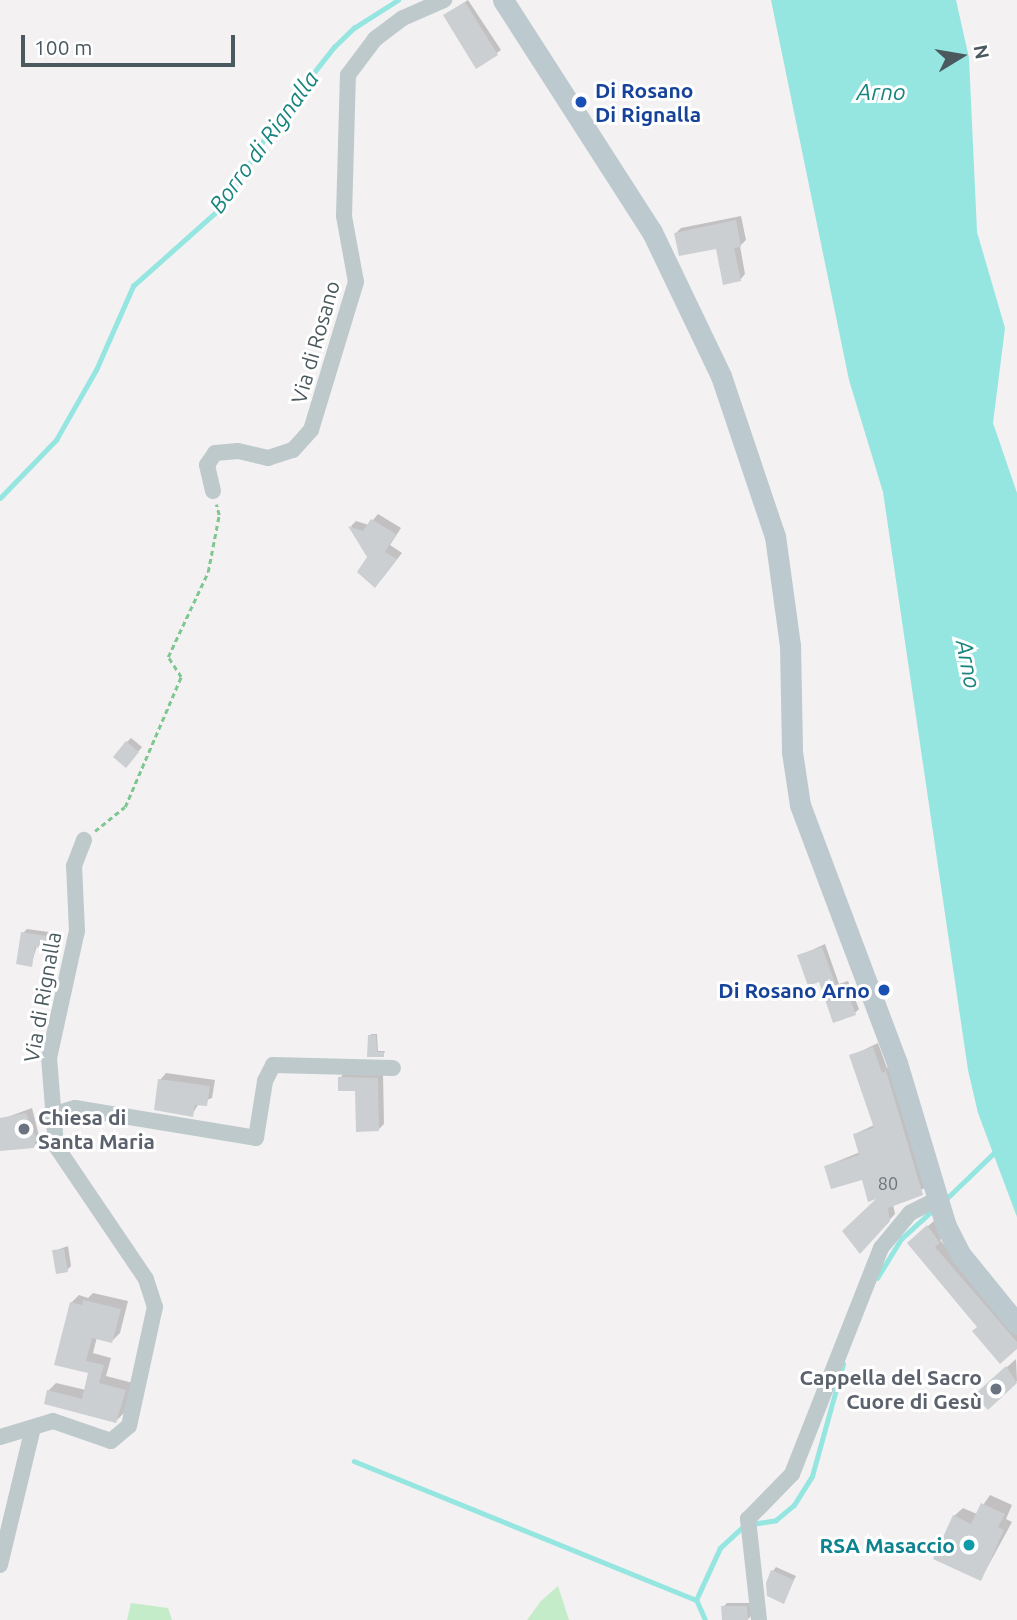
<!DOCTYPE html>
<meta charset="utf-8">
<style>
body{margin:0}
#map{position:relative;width:1017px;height:1620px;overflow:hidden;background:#f3f1f2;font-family:Ubuntu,sans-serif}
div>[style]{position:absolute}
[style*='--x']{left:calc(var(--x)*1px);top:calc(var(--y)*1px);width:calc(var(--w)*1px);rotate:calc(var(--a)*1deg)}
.green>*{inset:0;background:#c4ecc9}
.water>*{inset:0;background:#95e5e0}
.shadow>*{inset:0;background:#0003}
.stream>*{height:4.5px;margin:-2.25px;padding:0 2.25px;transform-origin:2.25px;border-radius:2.25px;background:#95e5e0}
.building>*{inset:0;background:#cbcfd2}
.path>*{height:2.5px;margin-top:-1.25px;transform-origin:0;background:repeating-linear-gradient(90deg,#7fc790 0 5px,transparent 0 8.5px)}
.street>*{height:16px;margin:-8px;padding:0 8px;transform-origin:8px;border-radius:8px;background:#bec9cc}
.secondary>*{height:21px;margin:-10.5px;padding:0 10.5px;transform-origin:10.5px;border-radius:10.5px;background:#bcc9ce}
.dots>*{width:19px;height:19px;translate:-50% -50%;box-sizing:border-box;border:4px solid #fff;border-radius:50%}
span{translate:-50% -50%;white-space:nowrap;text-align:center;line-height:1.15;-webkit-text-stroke:6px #fff;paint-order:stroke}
.number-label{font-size:18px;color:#6a767a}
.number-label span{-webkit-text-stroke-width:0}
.transit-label{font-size:21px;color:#164399;font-weight:700}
.left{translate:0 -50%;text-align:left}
.right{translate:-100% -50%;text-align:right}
.street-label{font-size:21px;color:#4a595d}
.worship-label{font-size:21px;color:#5b616d;font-weight:700}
.culture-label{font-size:21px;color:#0d838f;font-weight:700}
.water-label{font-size:23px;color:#17847e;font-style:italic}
.north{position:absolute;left:926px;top:21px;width:70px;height:70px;-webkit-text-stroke:5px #fff;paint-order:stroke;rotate:79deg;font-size:19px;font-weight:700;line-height:28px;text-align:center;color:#4a595d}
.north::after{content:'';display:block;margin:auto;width:24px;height:32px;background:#4a595d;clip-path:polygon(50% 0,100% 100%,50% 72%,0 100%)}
.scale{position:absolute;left:21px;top:35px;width:214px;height:32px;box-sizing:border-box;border:4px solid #4a595d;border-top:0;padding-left:9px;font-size:21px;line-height:24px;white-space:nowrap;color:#4a595d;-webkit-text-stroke:5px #fff;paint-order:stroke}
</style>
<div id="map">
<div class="green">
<i style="clip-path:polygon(558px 1586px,569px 1620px,527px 1620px,541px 1601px)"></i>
<i style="clip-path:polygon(131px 1603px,168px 1608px,172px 1620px,127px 1620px)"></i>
</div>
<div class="water">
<i style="clip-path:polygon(771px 0,956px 0,969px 58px,977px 232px,1005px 328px,993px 423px,1017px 493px,1017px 1217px,978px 1113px,968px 1070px,883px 492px,849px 380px)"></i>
</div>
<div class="shadow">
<i style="clip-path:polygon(468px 0,501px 50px,477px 67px,449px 12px)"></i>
<i style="clip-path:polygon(741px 216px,746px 240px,740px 246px,745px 274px,740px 280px,717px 247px,676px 233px,681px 228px)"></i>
<i style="clip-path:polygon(378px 514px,401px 528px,390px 545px,402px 553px,381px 580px,351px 526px,356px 521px,369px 525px)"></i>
<i style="clip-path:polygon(131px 738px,142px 747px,130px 762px,127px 742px)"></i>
<i style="clip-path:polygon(27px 929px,49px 932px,47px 943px,37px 946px,31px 965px,23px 933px)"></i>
<i style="clip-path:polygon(825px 944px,839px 984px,848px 981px,859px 1009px,855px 1013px,799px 956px)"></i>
<i style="clip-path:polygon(371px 1034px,377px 1034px,378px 1051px,385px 1051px,383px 1056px,369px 1055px)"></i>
<i style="clip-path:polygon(878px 1043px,887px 1068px,891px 1067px,927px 1187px,893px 1204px,895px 1214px,860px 1251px,883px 1195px,863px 1178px,826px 1166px,860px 1152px,855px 1134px,874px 1125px,851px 1056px)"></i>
<i style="clip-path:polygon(345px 1072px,383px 1073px,384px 1124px,379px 1129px,356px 1090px,340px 1078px)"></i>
<i style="clip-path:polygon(166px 1073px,215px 1080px,212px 1098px,199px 1103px,192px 1115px,160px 1080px)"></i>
<i style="clip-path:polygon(32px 1108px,40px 1140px,34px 1146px,0 1150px,2px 1119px)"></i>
<i style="clip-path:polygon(934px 1221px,945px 1235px,940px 1240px,1017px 1329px,1017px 1347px,979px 1327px,915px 1237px)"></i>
<i style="clip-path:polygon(68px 1246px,71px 1266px,67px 1270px,54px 1251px)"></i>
<i style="clip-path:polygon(93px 1293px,128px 1301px,120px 1333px,112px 1341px,97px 1337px,93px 1353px,111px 1358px,106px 1376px,133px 1383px,124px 1413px,116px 1421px,48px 1391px,56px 1383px,86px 1390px,90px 1372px,56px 1363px,71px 1303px,79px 1295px,88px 1298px)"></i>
<i style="clip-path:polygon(1016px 1359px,1017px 1381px,988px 1407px,985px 1387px)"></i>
<i style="clip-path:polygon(990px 1495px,1012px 1505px,1006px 1519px,1012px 1522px,981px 1579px,954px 1516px,963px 1508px,977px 1514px)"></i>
<i style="clip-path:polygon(776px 1567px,796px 1576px,783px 1601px,773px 1571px)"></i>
<i style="clip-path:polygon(727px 1603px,750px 1603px,752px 1615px,748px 1619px,723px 1607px)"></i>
</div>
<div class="stream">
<i style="--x:0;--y:498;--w:81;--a:-46"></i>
<i style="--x:56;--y:440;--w:81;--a:-60.3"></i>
<i style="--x:96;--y:370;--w:92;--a:-66.2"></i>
<i style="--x:133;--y:286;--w:122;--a:-41.7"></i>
<i style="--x:224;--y:205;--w:96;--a:-58.6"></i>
<i style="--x:274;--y:123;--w:97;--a:-51.7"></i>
<i style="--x:334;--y:47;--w:28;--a:-44"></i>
<i style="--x:354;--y:28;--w:52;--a:-32.5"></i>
<i style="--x:945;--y:1200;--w:72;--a:-43.9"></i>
<i style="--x:877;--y:1278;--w:46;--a:-58.4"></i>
<i style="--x:901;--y:1239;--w:43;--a:-42.2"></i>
<i style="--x:354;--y:1461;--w:369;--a:22.1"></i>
<i style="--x:752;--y:1524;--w:24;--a:-9"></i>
<i style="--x:776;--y:1520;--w:23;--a:-40"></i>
<i style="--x:794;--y:1505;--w:34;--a:-58"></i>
<i style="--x:812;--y:1476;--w:116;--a:-74.5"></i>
<i style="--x:705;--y:1620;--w:22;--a:-114"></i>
<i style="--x:696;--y:1600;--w:57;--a:-65.2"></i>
<i style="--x:720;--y:1548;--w:33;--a:-43"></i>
</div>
<div class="building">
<i style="clip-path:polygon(465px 2px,498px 55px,476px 69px,443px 15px)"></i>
<i style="clip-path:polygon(736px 220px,741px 247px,734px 248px,741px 281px,723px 285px,716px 249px,679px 256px,674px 233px)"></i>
<i style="clip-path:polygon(371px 519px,396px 534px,385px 552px,397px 559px,375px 588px,357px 572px,367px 557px,348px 526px,363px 531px)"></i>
<i style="clip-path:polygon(126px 741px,139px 752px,126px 768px,113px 757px)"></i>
<i style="clip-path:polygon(21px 932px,46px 936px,44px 948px,35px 947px,32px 967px,16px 964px)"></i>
<i style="clip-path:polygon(822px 947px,836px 986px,844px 983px,856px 1015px,833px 1023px,819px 982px,808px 986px,797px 955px)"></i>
<i style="clip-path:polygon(368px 1035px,376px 1035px,377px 1052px,384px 1052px,384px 1057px,367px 1057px)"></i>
<i style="clip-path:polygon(873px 1047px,882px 1073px,886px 1071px,923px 1195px,888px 1208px,890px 1221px,860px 1254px,842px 1231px,876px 1199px,868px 1202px,862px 1180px,831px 1189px,824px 1166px,859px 1155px,853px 1134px,874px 1128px,849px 1055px)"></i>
<i style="clip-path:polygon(338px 1077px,378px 1078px,379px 1131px,356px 1132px,355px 1091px,338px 1091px)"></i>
<i style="clip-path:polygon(158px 1079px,210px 1086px,207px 1106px,195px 1105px,193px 1117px,154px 1110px)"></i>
<i style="clip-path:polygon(26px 1113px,36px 1138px,34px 1148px,0 1151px,0 1118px)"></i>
<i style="clip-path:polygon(927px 1225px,940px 1243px,935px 1247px,1017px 1342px,1017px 1349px,1000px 1364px,972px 1331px,977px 1327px,907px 1243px)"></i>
<i style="clip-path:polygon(64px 1249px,68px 1272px,56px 1274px,52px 1250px)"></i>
<i style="clip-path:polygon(83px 1300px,121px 1309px,112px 1343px,92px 1338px,86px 1361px,104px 1365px,99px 1383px,126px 1390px,116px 1423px,44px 1404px,47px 1390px,82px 1399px,88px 1373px,54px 1365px,70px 1302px,82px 1305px)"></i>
<i style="clip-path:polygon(1006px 1366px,1017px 1383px,988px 1410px,974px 1395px)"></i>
<i style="clip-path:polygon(981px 1503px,1005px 1514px,998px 1527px,1004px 1530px,981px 1581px,933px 1559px,953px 1515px,971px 1524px)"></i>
<i style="clip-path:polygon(771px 1570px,794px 1580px,784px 1604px,767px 1596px,766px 1583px)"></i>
<i style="clip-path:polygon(721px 1606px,747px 1606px,748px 1620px,722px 1620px)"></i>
</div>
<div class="path">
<i style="--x:95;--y:831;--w:38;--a:-39"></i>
<i style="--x:125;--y:807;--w:142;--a:-66.7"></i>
<i style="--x:181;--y:677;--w:24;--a:-123"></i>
<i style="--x:168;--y:657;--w:94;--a:-64.8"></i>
<i style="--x:208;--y:572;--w:58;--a:-79.1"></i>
<i style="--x:219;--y:515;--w:11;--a:-105"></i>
</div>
<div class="street">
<i style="--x:213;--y:491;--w:27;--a:-103"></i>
<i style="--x:207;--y:465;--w:14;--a:-56"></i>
<i style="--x:215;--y:453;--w:23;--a:-5"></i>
<i style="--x:238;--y:451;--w:31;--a:13"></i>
<i style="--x:268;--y:458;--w:26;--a:-18"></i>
<i style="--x:293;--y:450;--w:27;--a:-48"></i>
<i style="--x:311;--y:430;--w:155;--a:-73.1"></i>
<i style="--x:356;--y:282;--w:67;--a:-100.3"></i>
<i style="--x:344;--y:216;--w:141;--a:-88.4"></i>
<i style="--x:348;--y:75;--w:45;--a:-53.1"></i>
<i style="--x:375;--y:39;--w:35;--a:-37"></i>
<i style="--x:403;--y:18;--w:45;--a:-23.7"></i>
<i style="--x:52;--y:1115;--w:24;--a:-17"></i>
<i style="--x:75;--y:1108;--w:183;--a:9.4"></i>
<i style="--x:256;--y:1138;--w:58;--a:-81"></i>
<i style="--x:265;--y:1081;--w:18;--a:-63"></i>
<i style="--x:273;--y:1065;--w:120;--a:1.4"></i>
<i style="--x:0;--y:1437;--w:55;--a:-16.8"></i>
<i style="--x:53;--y:1421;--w:61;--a:19"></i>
<i style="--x:111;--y:1441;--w:23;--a:-40"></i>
<i style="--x:129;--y:1426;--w:122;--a:-77.7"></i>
<i style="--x:155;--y:1307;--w:29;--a:-108"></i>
<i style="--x:146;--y:1279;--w:161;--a:-124.1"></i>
<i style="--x:56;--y:1146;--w:88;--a:-94.5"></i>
<i style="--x:49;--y:1058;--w:130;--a:-77.6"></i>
<i style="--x:77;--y:931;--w:65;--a:-92.6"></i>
<i style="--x:74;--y:866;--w:28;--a:-69"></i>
<i style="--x:0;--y:1565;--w:141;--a:-76.5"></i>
<i style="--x:759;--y:1620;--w:102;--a:-96.2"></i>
<i style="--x:748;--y:1519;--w:63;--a:-45.6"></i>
<i style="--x:792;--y:1474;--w:243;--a:-68.5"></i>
<i style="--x:881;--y:1248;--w:45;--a:-50.4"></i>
<i style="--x:910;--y:1213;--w:30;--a:-27"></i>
</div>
<div class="secondary">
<i style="--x:503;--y:0;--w:276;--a:57.3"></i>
<i style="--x:652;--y:232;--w:160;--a:64.4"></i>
<i style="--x:721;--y:376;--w:169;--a:71.4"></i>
<i style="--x:775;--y:536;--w:110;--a:82.2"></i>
<i style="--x:790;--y:645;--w:107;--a:88.9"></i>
<i style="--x:792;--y:752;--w:54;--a:81.4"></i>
<i style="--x:800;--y:805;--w:276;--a:69.4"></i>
<i style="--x:897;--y:1063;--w:170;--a:73.3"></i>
<i style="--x:946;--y:1226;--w:33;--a:63"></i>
<i style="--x:961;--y:1255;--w:89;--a:50.9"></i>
</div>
<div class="dots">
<i style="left:581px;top:102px;background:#1a4fb4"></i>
<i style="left:884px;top:990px;background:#1a4fb4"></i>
<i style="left:24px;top:1129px;background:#6b7280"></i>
<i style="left:996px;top:1389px;background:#6b7280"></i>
<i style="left:969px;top:1545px;background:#0f9aa8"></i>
</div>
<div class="number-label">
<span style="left:888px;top:1183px">80</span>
</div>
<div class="transit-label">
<span class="left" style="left:595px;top:102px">Di Rosano<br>Di Rignalla</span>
<span class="right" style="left:870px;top:990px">Di Rosano Arno</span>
</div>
<div class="street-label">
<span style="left:315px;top:342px;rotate:-74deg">Via di Rosano</span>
<span style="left:42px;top:997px;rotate:-80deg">Via di Rignalla</span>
</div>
<div class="worship-label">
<span class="left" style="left:38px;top:1129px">Chiesa di<br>Santa Maria</span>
<span class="right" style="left:982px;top:1389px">Cappella del Sacro<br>Cuore di Gesù</span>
</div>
<div class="culture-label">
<span class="right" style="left:955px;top:1545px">RSA Masaccio</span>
</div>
<div class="water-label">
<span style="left:881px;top:92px">Arno</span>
<span style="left:264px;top:142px;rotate:-54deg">Borro di Rignalla</span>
<span style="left:968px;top:664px;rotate:79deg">Arno</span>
</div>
<div class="north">N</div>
<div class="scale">100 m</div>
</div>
